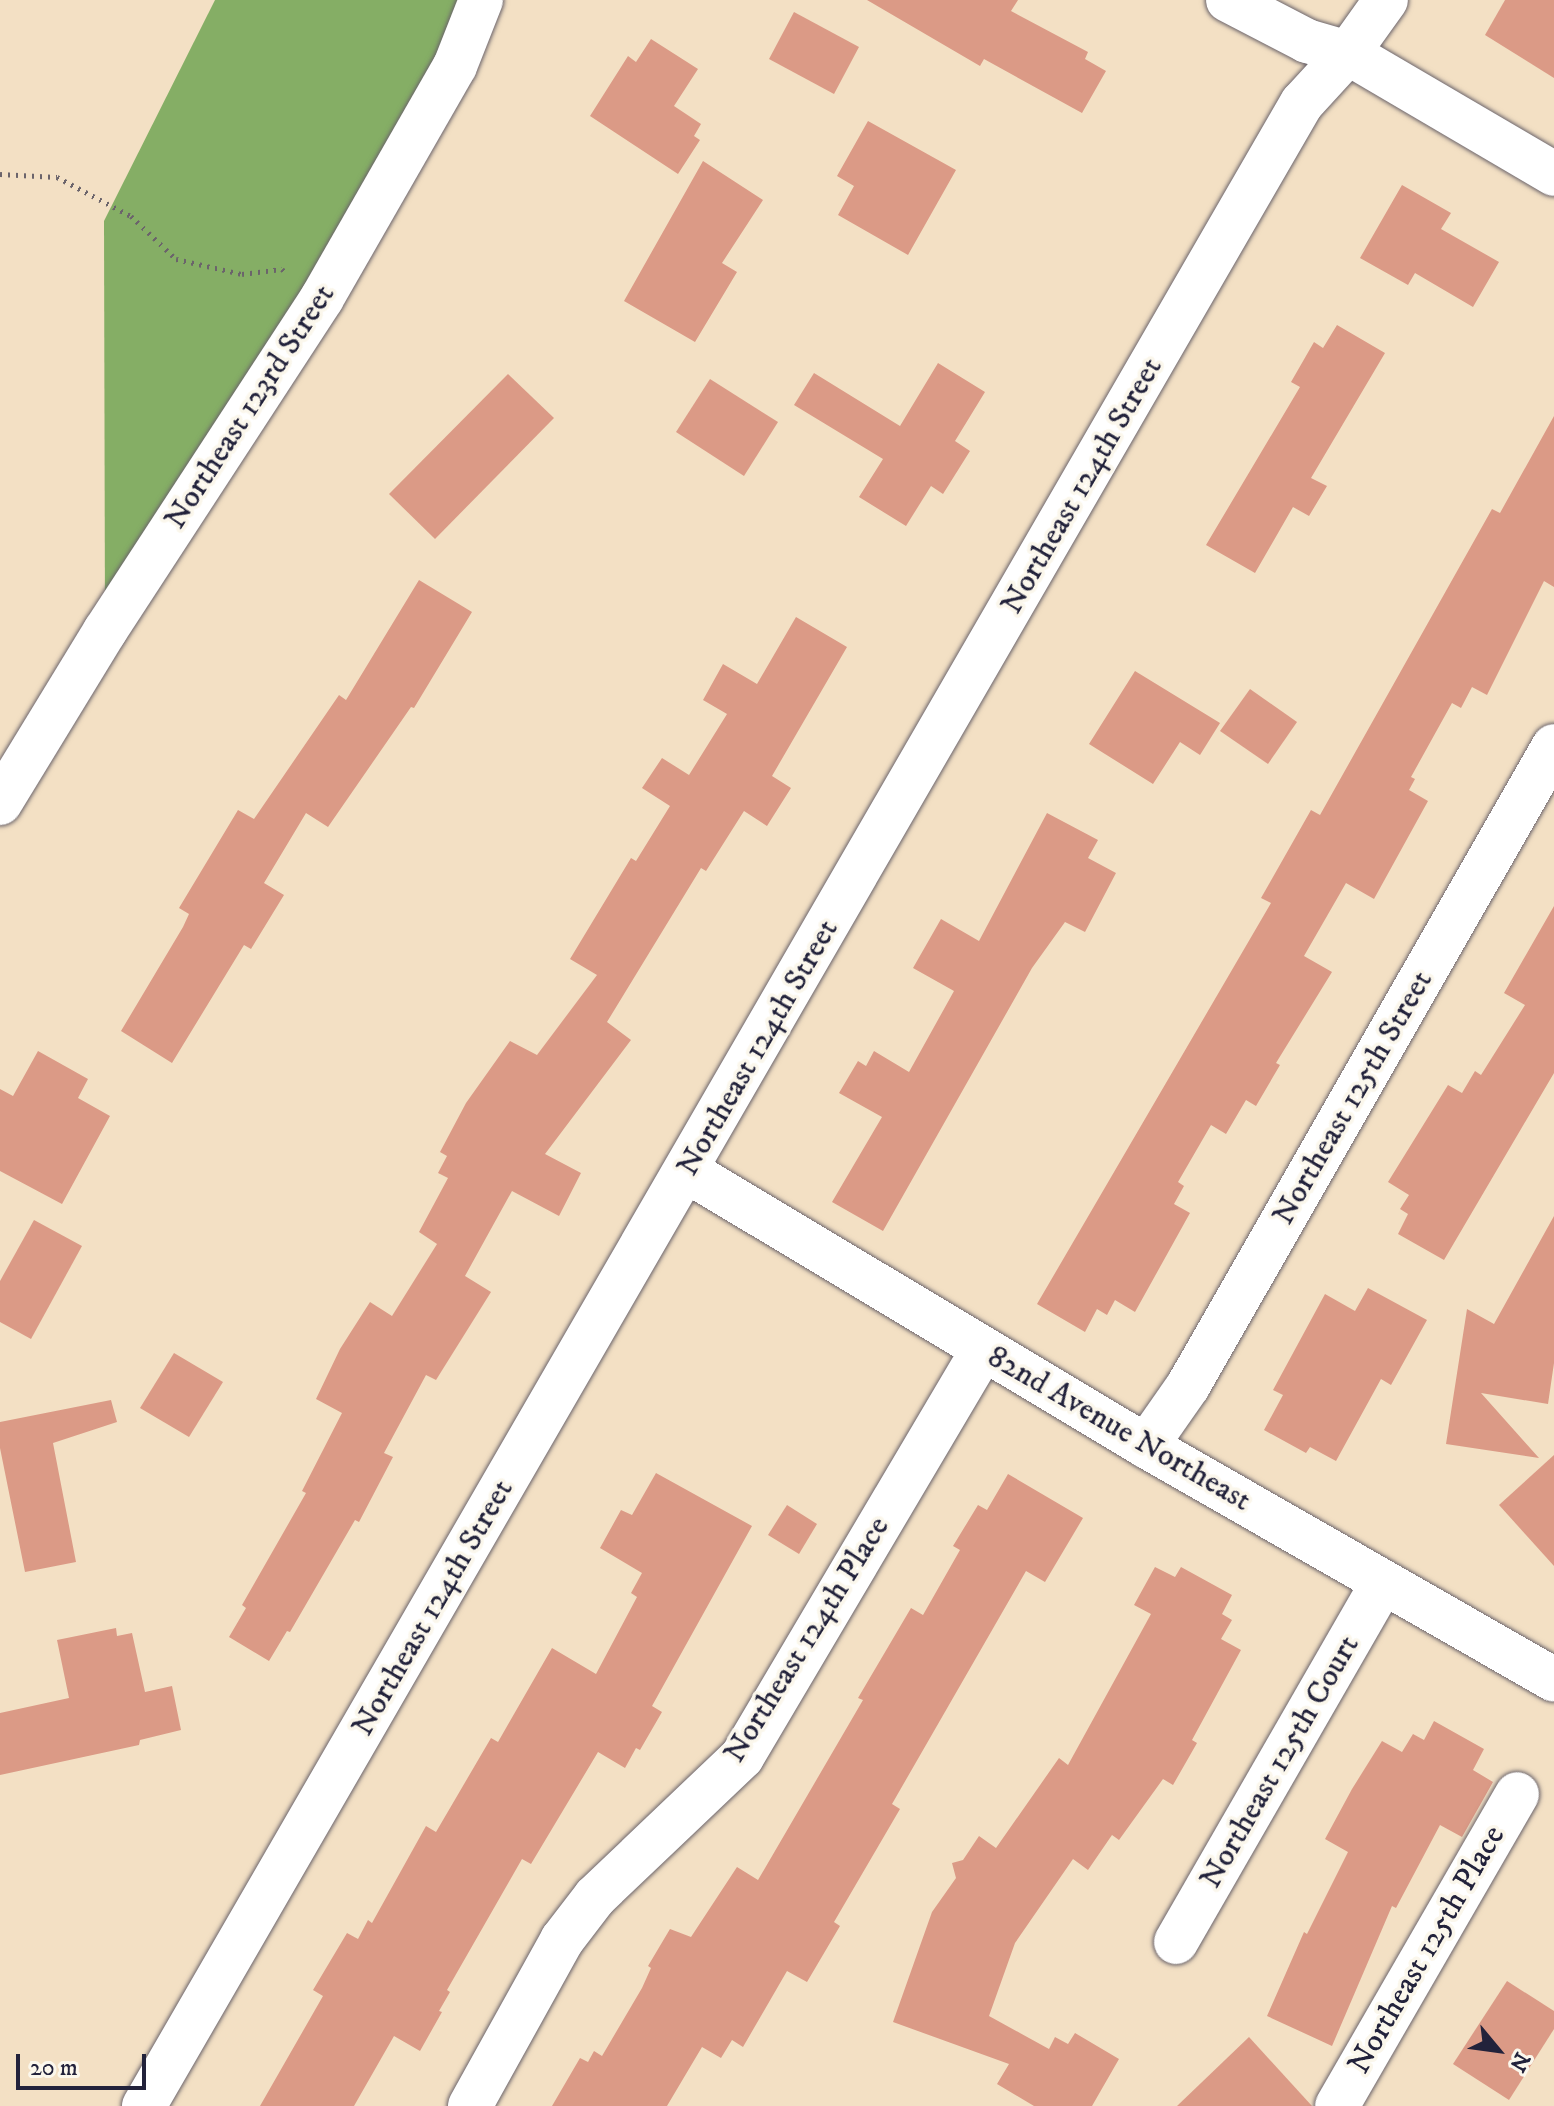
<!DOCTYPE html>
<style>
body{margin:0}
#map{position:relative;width:1554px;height:2106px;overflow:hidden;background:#f3e0c4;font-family:"IM FELL DW Pica",serif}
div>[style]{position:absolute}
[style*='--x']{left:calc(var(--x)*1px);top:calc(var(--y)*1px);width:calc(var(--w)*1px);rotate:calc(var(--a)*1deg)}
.forest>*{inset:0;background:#85ae65}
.building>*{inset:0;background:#db9a86}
.path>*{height:5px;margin-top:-2.5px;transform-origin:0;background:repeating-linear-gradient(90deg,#6b646b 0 2px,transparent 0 8px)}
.roads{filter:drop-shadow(0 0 2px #6b646b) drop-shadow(0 0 2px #6b646b)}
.minor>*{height:44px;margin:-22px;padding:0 22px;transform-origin:22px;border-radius:22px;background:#fff}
span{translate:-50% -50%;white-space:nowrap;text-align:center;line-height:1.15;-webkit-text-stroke:7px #fbf7ec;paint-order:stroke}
.street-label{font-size:32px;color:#22223b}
.north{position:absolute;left:1458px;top:2010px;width:80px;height:80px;-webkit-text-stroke:6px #fbf7ec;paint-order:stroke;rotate:119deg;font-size:22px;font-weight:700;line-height:32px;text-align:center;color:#22223b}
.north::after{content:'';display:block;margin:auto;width:28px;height:36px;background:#22223b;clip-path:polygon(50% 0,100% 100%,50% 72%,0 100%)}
.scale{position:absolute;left:16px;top:2054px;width:130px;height:36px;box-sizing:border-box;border:4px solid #22223b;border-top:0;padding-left:10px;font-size:24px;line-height:28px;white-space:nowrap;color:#22223b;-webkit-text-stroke:6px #fbf7ec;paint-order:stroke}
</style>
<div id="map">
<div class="forest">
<i style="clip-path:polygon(215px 0,481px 0,105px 631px,104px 221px)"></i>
</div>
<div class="building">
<i style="clip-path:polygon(867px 0,1018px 0,1011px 11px,1088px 52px,1085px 59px,1106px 71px,1082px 113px,984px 59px,980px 66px)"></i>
<i style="clip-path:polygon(1505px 0,1554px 0,1554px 78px,1485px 35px)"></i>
<i style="clip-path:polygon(794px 12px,859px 47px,834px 94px,769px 59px)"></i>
<i style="clip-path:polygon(651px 39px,698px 69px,674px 106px,701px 124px,694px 136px,700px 140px,678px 174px,590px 116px,628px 56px,636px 62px)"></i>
<i style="clip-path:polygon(868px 121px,956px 170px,908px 255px,838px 215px,854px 186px,837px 176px)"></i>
<i style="clip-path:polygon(703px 161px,763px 200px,722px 263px,737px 272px,695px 342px,624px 301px)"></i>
<i style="clip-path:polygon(1402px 185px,1451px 213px,1441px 229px,1499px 262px,1473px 307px,1415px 273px,1408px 285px,1360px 258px)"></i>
<i style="clip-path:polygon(1337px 325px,1385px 353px,1311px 478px,1327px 486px,1309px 516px,1293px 507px,1255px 573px,1206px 545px,1300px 387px,1291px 382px,1314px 342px,1323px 348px)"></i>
<i style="clip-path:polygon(938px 363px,985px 392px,955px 441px,970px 451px,943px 494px,931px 486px,906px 526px,859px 497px,883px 459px,794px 405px,814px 373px,900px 426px)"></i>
<i style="clip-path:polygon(508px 374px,554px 418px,435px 539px,389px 494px)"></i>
<i style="clip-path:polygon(710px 379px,778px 422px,744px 476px,676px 432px)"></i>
<i style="clip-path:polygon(1554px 416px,1554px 587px,1544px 581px,1487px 695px,1472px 687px,1461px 708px,1452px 703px,1411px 777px,1415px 779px,1409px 790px,1428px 801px,1374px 899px,1346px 883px,1304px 956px,1332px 972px,1276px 1063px,1280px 1065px,1256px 1106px,1246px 1100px,1226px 1134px,1211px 1125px,1178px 1182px,1184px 1186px,1174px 1204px,1190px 1213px,1135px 1312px,1115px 1300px,1107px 1315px,1097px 1309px,1085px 1332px,1037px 1304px,1271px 903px,1261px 898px,1311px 810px,1320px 815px,1492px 509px,1500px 513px)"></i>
<i style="clip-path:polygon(419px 580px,472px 612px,414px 708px,411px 707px,328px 827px,306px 813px,264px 883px,284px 895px,251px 949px,244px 945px,172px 1063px,121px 1031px,183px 927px,189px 914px,179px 908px,238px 810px,254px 819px,339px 695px,346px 700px)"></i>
<i style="clip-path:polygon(796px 617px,847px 647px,772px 776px,791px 788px,767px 826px,744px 811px,706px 871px,701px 868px,607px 1022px,631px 1040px,545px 1154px,581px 1173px,559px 1216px,512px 1191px,465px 1276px,491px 1292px,436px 1380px,426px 1375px,384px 1453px,393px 1457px,359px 1522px,355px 1520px,290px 1632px,287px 1631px,269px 1661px,229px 1637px,246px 1608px,242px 1605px,306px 1493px,302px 1491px,342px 1413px,316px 1399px,340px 1349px,370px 1302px,392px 1316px,437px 1244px,419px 1232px,448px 1178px,438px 1173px,447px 1156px,440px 1152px,466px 1103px,510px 1041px,537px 1055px,597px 975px,570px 959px,631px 858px,636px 861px,670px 806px,642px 788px,662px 758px,689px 775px,727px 714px,703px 700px,723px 664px,757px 684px)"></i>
<i style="clip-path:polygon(1135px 671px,1220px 723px,1200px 755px,1180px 742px,1153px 784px,1089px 744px)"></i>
<i style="clip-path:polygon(1250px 689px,1297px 722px,1268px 764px,1220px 731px)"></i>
<i style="clip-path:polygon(1047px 813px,1098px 840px,1088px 858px,1116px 873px,1085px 932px,1065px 922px,1032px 968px,883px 1231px,832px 1202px,882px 1117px,839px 1093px,858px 1061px,866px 1066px,874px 1051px,909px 1072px,954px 991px,913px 968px,941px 919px,979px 941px)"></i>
<i style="clip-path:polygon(1554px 906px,1554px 1073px,1444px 1260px,1398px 1234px,1408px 1214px,1400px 1209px,1409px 1195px,1388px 1182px,1448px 1085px,1462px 1093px,1475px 1071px,1481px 1075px,1525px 1005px,1504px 993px)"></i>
<i style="clip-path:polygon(38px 1051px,88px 1079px,78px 1098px,110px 1116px,62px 1204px,0 1171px,0 1089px,13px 1096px)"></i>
<i style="clip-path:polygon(1554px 1216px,1554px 1363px,1548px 1404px,1481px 1393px,1539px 1458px,1446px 1444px,1467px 1309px,1494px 1324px)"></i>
<i style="clip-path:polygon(34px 1220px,82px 1246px,31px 1339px,0 1322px,0 1281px)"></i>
<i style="clip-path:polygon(1368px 1288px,1427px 1320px,1391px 1385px,1381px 1379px,1336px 1461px,1310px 1447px,1306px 1453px,1264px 1430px,1283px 1395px,1273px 1390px,1325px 1294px,1355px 1311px)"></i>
<i style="clip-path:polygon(174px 1353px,223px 1382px,189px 1437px,140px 1408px)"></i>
<i style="clip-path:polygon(111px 1400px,117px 1422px,53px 1443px,76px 1562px,25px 1572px,0 1448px,0 1422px)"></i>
<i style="clip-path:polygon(1554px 1455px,1554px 1566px,1499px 1505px)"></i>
<i style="clip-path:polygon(656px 1473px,752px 1526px,652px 1706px,662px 1712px,640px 1750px,636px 1748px,625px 1768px,598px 1752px,531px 1864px,522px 1859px,447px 1990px,450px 1992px,439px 2011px,442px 2012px,420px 2051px,394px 2036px,354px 2106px,260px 2106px,323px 1996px,313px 1990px,347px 1933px,358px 1939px,368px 1920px,372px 1923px,426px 1826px,436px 1832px,491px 1738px,498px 1742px,552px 1648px,596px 1674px,637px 1597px,631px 1593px,642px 1573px,600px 1548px,621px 1510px,632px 1515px)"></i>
<i style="clip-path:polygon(1008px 1474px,1083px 1518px,1045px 1582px,1026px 1571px,892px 1804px,900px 1809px,834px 1922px,840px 1926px,807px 1982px,787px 1971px,743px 2047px,732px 2040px,721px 2058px,702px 2047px,667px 2106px,552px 2106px,580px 2058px,588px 2062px,594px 2051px,602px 2056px,642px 1988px,651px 1968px,648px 1966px,670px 1929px,691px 1937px,737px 1867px,758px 1880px,863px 1700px,858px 1698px,911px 1608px,923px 1615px,960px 1550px,953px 1546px,978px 1505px,987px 1510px)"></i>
<i style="clip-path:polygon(787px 1505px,817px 1524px,799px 1554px,768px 1535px)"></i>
<i style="clip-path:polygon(1155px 1567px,1175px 1577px,1181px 1567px,1232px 1595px,1222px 1614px,1232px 1620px,1221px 1639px,1241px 1650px,1192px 1740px,1197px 1743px,1173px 1785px,1163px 1779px,1119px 1840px,1112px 1835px,1088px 1870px,1073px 1859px,1015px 1943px,989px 2016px,1049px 2049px,1055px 2037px,1068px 2044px,1075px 2033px,1119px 2059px,1092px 2106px,1034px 2106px,997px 2084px,1009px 2064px,893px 2022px,932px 1912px,956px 1878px,952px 1863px,963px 1860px,979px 1836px,996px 1848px,1059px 1758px,1068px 1765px,1151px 1614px,1134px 1605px)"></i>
<i style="clip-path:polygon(116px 1628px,117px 1636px,132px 1633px,145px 1692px,172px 1686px,181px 1730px,140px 1740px,139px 1745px,0 1775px,0 1713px,69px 1698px,57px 1640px)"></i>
<i style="clip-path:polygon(1434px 1721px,1484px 1749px,1473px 1770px,1493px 1782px,1462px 1837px,1440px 1825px,1396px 1908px,1392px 1906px,1332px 2046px,1267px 2016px,1304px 1932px,1307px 1934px,1348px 1852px,1325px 1839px,1352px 1789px,1382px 1741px,1402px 1752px,1413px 1734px,1424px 1740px)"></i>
<i style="clip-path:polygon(1507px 1981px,1554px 2011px,1554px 2029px,1509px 2100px,1453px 2064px)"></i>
<i style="clip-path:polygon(1249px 2037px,1312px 2106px,1177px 2106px)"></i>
</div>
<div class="path">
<i style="--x:0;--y:174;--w:57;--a:3"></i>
<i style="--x:57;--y:177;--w:84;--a:27.8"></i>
<i style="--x:131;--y:216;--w:62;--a:43.7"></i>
<i style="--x:176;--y:259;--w:68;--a:12.8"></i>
<i style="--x:242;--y:274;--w:40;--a:-7.1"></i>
<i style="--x:282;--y:269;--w:4;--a:45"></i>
</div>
<div class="roads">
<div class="minor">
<i style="--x:1228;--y:0;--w:89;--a:27.4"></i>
<i style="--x:1307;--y:41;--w:43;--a:16.3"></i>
<i style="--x:1348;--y:53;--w:239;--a:30.4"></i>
<i style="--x:0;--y:803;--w:202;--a:-58.6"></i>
<i style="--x:105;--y:631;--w:397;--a:-56.9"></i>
<i style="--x:322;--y:298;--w:267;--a:-60.2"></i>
<i style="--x:455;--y:66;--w:71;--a:-68.5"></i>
<i style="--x:687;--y:1171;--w:535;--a:30.93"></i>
<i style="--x:1146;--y:1446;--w:470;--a:29.8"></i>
<i style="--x:1146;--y:1446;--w:73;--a:-55"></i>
<i style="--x:1188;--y:1386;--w:737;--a:-60.24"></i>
<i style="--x:1176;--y:1942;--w:415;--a:-60.1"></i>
<i style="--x:144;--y:2106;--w:2314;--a:-59.97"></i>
<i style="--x:1302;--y:103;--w:68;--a:-47.4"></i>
<i style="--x:1348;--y:53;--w:65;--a:-54.4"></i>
<i style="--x:470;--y:2106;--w:190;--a:-61"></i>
<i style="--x:562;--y:1940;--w:54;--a:-52.5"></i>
<i style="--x:595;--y:1897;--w:203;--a:-43.6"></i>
<i style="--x:742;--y:1757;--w:473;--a:-59.4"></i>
<i style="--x:1337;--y:2106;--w:360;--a:-60"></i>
</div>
</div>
<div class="street-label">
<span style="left:250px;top:407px;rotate:-57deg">Northeast 123rd Street</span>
<span style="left:1082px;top:486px;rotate:-60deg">Northeast 124th Street</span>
<span style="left:758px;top:1048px;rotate:-60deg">Northeast 124th Street</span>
<span style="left:1353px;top:1098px;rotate:-60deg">Northeast 125th Street</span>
<span style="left:1119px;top:1429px;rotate:30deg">82nd Avenue Northeast</span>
<span style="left:433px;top:1608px;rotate:-60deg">Northeast 124th Street</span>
<span style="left:807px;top:1640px;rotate:-58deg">Northeast 124th Place</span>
<span style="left:1280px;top:1762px;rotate:-60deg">Northeast 125th Court</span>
<span style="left:1427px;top:1950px;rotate:-60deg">Northeast 125th Place</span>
</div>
<div class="north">N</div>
<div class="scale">20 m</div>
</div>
